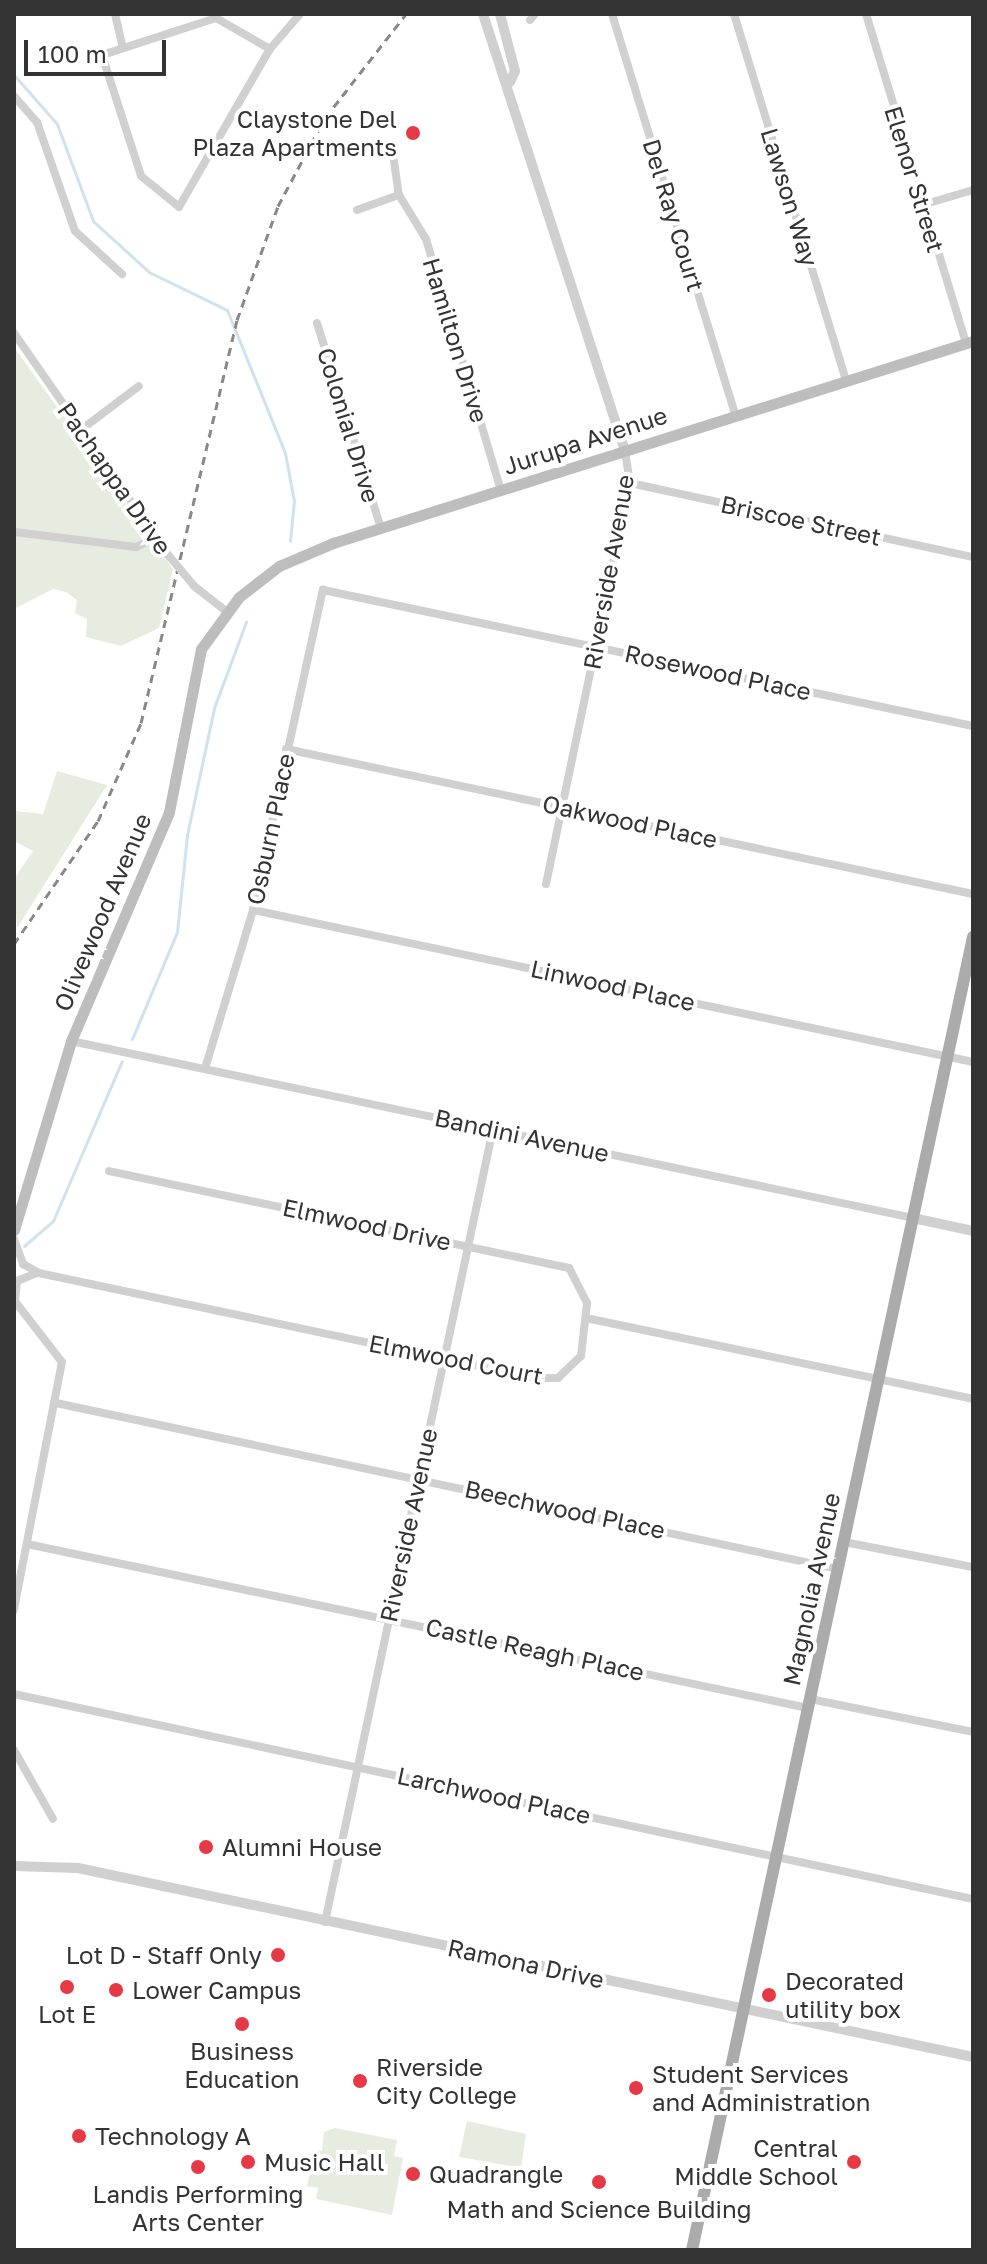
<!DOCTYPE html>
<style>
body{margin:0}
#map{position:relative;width:987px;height:2264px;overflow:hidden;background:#fff;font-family:"Golos Text",sans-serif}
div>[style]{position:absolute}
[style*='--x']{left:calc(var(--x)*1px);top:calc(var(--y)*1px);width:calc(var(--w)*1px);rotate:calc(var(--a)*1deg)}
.green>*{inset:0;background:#e6ecdf}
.stream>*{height:3px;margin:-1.5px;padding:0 1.5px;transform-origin:1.5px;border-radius:1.5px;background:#cfe2ee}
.minor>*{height:8px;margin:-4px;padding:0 4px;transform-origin:4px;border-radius:4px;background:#d0d0d0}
.tertiary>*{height:10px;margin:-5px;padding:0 5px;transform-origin:5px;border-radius:5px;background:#d0d0d0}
.secondary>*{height:11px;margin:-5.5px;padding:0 5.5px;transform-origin:5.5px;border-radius:5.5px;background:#bdbdbd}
.primary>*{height:12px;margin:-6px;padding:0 6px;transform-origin:6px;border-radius:6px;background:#ababab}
.rail>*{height:3px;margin-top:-1.5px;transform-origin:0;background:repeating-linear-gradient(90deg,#888 0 8px,transparent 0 14px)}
.minor-bridge>*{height:8px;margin:-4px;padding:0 4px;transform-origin:4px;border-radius:4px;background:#d0d0d0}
.dots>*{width:22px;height:22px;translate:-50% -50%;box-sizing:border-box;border:4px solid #fff;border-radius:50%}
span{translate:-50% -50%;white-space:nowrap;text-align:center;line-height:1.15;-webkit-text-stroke:8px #fff;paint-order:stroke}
.poi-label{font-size:24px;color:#333}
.right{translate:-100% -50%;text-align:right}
.left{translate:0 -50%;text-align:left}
.street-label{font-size:24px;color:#333}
.frame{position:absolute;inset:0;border:16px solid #333;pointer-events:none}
.scale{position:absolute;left:24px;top:40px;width:142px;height:36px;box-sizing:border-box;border:4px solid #333;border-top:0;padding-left:10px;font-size:24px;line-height:28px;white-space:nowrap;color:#333;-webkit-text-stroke:6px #fff;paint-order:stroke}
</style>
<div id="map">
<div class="green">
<i style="clip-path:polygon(14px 347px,173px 569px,159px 628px,121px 646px,86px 637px,87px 619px,75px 613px,77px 600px,66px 592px,53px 589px,14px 609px)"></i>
<i style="clip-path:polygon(57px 771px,107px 785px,17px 928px,14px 879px,33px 851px,14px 841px,14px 811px,43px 814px)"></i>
<i style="clip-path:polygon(467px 2121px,526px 2134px,521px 2168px,459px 2157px)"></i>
<i style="clip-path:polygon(335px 2128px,397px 2140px,394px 2156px,403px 2158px,392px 2215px,316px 2199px,318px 2188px,307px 2186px,315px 2150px,322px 2151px,324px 2132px)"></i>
</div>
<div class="stream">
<i style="--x:14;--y:75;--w:65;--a:48.7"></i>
<i style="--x:57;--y:124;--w:103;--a:69.6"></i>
<i style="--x:93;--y:221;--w:76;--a:42.3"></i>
<i style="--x:149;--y:272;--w:87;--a:26"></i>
<i style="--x:227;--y:310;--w:154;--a:67.9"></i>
<i style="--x:285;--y:453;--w:49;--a:79.4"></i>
<i style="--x:294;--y:501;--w:40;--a:95.7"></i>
<i style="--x:132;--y:1039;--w:116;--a:-67.2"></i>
<i style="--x:177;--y:932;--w:98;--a:-84.1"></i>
<i style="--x:187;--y:835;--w:130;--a:-78"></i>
<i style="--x:214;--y:708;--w:92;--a:-69.6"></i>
<i style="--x:24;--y:1246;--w:38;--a:-41"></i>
<i style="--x:53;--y:1221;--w:174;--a:-66.7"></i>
</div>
<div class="minor">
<i style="--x:115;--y:14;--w:35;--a:77"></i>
<i style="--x:612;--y:14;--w:421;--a:72.9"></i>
<i style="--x:734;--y:14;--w:383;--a:73"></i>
<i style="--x:866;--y:14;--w:345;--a:73.1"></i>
<i style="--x:530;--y:20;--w:8;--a:-50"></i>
<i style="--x:270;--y:49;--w:62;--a:-150.1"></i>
<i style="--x:216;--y:18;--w:120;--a:162"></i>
<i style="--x:102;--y:55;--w:127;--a:72.1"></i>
<i style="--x:141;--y:176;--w:49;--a:39.2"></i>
<i style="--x:179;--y:207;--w:182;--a:-60.1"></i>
<i style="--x:270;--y:49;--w:46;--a:-49.4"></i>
<i style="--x:14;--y:96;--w:35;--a:49"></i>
<i style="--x:37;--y:122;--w:115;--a:70.8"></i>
<i style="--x:75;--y:231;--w:64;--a:42.5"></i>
<i style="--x:394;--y:161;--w:34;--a:82"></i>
<i style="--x:399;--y:195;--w:52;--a:58.5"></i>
<i style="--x:426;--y:239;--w:262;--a:73.4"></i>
<i style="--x:922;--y:205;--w:53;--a:-16.4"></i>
<i style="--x:357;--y:210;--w:45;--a:-19.7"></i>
<i style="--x:317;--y:323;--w:215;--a:72.7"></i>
<i style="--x:14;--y:333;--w:272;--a:55.2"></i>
<i style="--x:82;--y:429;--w:71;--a:-37"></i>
<i style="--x:630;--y:483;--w:351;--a:12.2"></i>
<i style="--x:14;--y:532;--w:123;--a:7"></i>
<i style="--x:136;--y:547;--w:21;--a:-25"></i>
<i style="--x:194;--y:586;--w:42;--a:38.2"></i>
<i style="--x:286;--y:749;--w:702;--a:11.92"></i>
<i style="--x:546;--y:884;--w:410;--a:-78.2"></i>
<i style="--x:630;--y:483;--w:32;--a:-99"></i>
<i style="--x:253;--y:910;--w:736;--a:11.92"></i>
<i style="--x:71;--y:1041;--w:860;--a:11.87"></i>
<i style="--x:206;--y:1065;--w:162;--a:-73.1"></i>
<i style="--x:253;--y:910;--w:328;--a:-77.7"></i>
<i style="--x:323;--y:590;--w:664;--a:11.82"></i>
<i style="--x:14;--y:1239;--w:27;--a:70"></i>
<i style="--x:23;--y:1264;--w:18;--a:29"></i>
<i style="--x:39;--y:1273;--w:507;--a:11.95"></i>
<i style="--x:535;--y:1378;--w:23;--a:0"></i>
<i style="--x:558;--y:1378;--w:32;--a:-44"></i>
<i style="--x:581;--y:1356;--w:53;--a:-83.5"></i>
<i style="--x:587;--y:1303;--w:39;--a:-117"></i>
<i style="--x:569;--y:1268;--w:470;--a:-168.1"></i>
<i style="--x:14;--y:1300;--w:78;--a:52.3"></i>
<i style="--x:62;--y:1362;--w:253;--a:101"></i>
<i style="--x:15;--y:1301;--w:20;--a:-84"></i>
<i style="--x:17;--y:1281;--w:22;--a:-22"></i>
<i style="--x:586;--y:1318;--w:395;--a:11.8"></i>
<i style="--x:56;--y:1403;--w:799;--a:11.98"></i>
<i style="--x:844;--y:1542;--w:131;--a:11"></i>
<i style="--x:27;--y:1544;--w:798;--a:11.86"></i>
<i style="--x:14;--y:1694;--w:981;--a:12.07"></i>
<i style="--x:810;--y:1699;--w:166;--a:11.4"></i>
<i style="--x:14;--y:1750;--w:79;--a:60.5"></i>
<i style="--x:325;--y:1922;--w:811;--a:-78.04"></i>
</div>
<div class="tertiary">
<i style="--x:483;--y:14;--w:459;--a:72"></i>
<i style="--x:500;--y:14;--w:59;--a:75.3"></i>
<i style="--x:515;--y:71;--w:12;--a:114"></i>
<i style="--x:913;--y:1218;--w:61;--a:12.2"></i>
<i style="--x:14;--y:1866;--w:64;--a:1.8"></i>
<i style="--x:78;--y:1868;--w:915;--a:11.92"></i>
</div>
<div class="secondary">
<i style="--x:14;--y:1230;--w:197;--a:-73.2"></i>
<i style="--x:71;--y:1041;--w:249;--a:-66.8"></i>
<i style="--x:169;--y:812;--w:166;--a:-78.9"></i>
<i style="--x:201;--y:649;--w:64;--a:-53.8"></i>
<i style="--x:239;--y:597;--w:51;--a:-37.8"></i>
<i style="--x:279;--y:566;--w:59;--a:-23.1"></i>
<i style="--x:333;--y:543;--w:671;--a:-17.52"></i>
</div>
<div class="primary">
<i style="--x:692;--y:2250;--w:1343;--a:-77.92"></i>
</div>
<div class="rail">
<i style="--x:14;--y:944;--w:149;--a:-55.7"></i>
<i style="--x:98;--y:821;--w:107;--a:-66.3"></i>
<i style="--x:141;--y:723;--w:414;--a:-76.6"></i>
<i style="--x:237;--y:320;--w:121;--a:-70.2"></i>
<i style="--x:278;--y:206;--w:100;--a:-61.9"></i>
<i style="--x:325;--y:118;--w:132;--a:-52.1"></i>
</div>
<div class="minor-bridge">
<i style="--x:169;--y:556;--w:39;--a:50"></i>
</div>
<div class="dots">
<i style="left:413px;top:133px;background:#e63946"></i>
<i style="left:206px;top:1847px;background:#e63946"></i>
<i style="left:278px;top:1955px;background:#e63946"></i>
<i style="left:67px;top:1987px;background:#e63946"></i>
<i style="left:116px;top:1990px;background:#e63946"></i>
<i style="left:769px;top:1995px;background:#e63946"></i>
<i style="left:242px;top:2024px;background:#e63946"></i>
<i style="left:360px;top:2081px;background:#e63946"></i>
<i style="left:636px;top:2088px;background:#e63946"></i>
<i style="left:79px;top:2136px;background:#e63946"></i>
<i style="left:248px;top:2162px;background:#e63946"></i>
<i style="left:854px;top:2162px;background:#e63946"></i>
<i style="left:198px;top:2167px;background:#e63946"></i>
<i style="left:413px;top:2174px;background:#e63946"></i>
<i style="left:599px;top:2182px;background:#e63946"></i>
</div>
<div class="poi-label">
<span class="right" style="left:397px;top:133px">Claystone Del<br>Plaza Apartments</span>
<span class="left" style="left:222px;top:1847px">Alumni House</span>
<span class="right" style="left:262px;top:1955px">Lot D - Staff Only</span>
<span class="left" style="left:785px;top:1995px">Decorated<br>utility box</span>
<span class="left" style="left:132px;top:1990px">Lower Campus</span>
<span style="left:67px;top:2014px">Lot E</span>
<span style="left:242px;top:2065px">Business<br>Education</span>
<span class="left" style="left:376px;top:2081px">Riverside<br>City College</span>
<span class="left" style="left:652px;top:2088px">Student Services<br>and Administration</span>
<span class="left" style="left:95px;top:2136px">Technology A</span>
<span class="right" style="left:838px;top:2162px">Central<br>Middle School</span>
<span class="left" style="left:264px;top:2162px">Music Hall</span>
<span class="left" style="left:429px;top:2174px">Quadrangle</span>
<span style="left:198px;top:2208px">Landis Performing<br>Arts Center</span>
<span style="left:599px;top:2209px">Math and Science Building</span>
</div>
<div class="street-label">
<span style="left:915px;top:179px;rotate:73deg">Elenor Street</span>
<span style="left:790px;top:197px;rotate:73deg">Lawson Way</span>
<span style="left:674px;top:215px;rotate:73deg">Del Ray Court</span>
<span style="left:456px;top:340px;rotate:73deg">Hamilton Drive</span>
<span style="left:349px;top:425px;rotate:73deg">Colonial Drive</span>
<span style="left:585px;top:440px;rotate:-18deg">Jurupa Avenue</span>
<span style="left:115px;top:478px;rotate:55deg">Pachappa Drive</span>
<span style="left:801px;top:520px;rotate:12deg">Briscoe Street</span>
<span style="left:608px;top:572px;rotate:-80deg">Riverside Avenue</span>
<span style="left:718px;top:672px;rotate:12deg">Rosewood Place</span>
<span style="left:630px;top:821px;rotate:12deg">Oakwood Place</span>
<span style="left:270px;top:829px;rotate:-78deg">Osburn Place</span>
<span style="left:102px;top:912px;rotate:-67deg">Olivewood Avenue</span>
<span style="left:613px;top:985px;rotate:12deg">Linwood Place</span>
<span style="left:522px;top:1135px;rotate:12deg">Bandini Avenue</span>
<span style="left:367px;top:1224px;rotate:12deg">Elmwood Drive</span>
<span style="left:456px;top:1359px;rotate:11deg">Elmwood Court</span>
<span style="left:565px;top:1509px;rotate:12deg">Beechwood Place</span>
<span style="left:408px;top:1525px;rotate:-78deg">Riverside Avenue</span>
<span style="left:811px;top:1589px;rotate:-78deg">Magnolia Avenue</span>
<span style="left:535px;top:1649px;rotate:12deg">Castle Reagh Place</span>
<span style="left:494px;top:1795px;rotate:12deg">Larchwood Place</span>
<span style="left:526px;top:1963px;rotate:12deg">Ramona Drive</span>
</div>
<div class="frame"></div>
<div class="scale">100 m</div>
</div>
